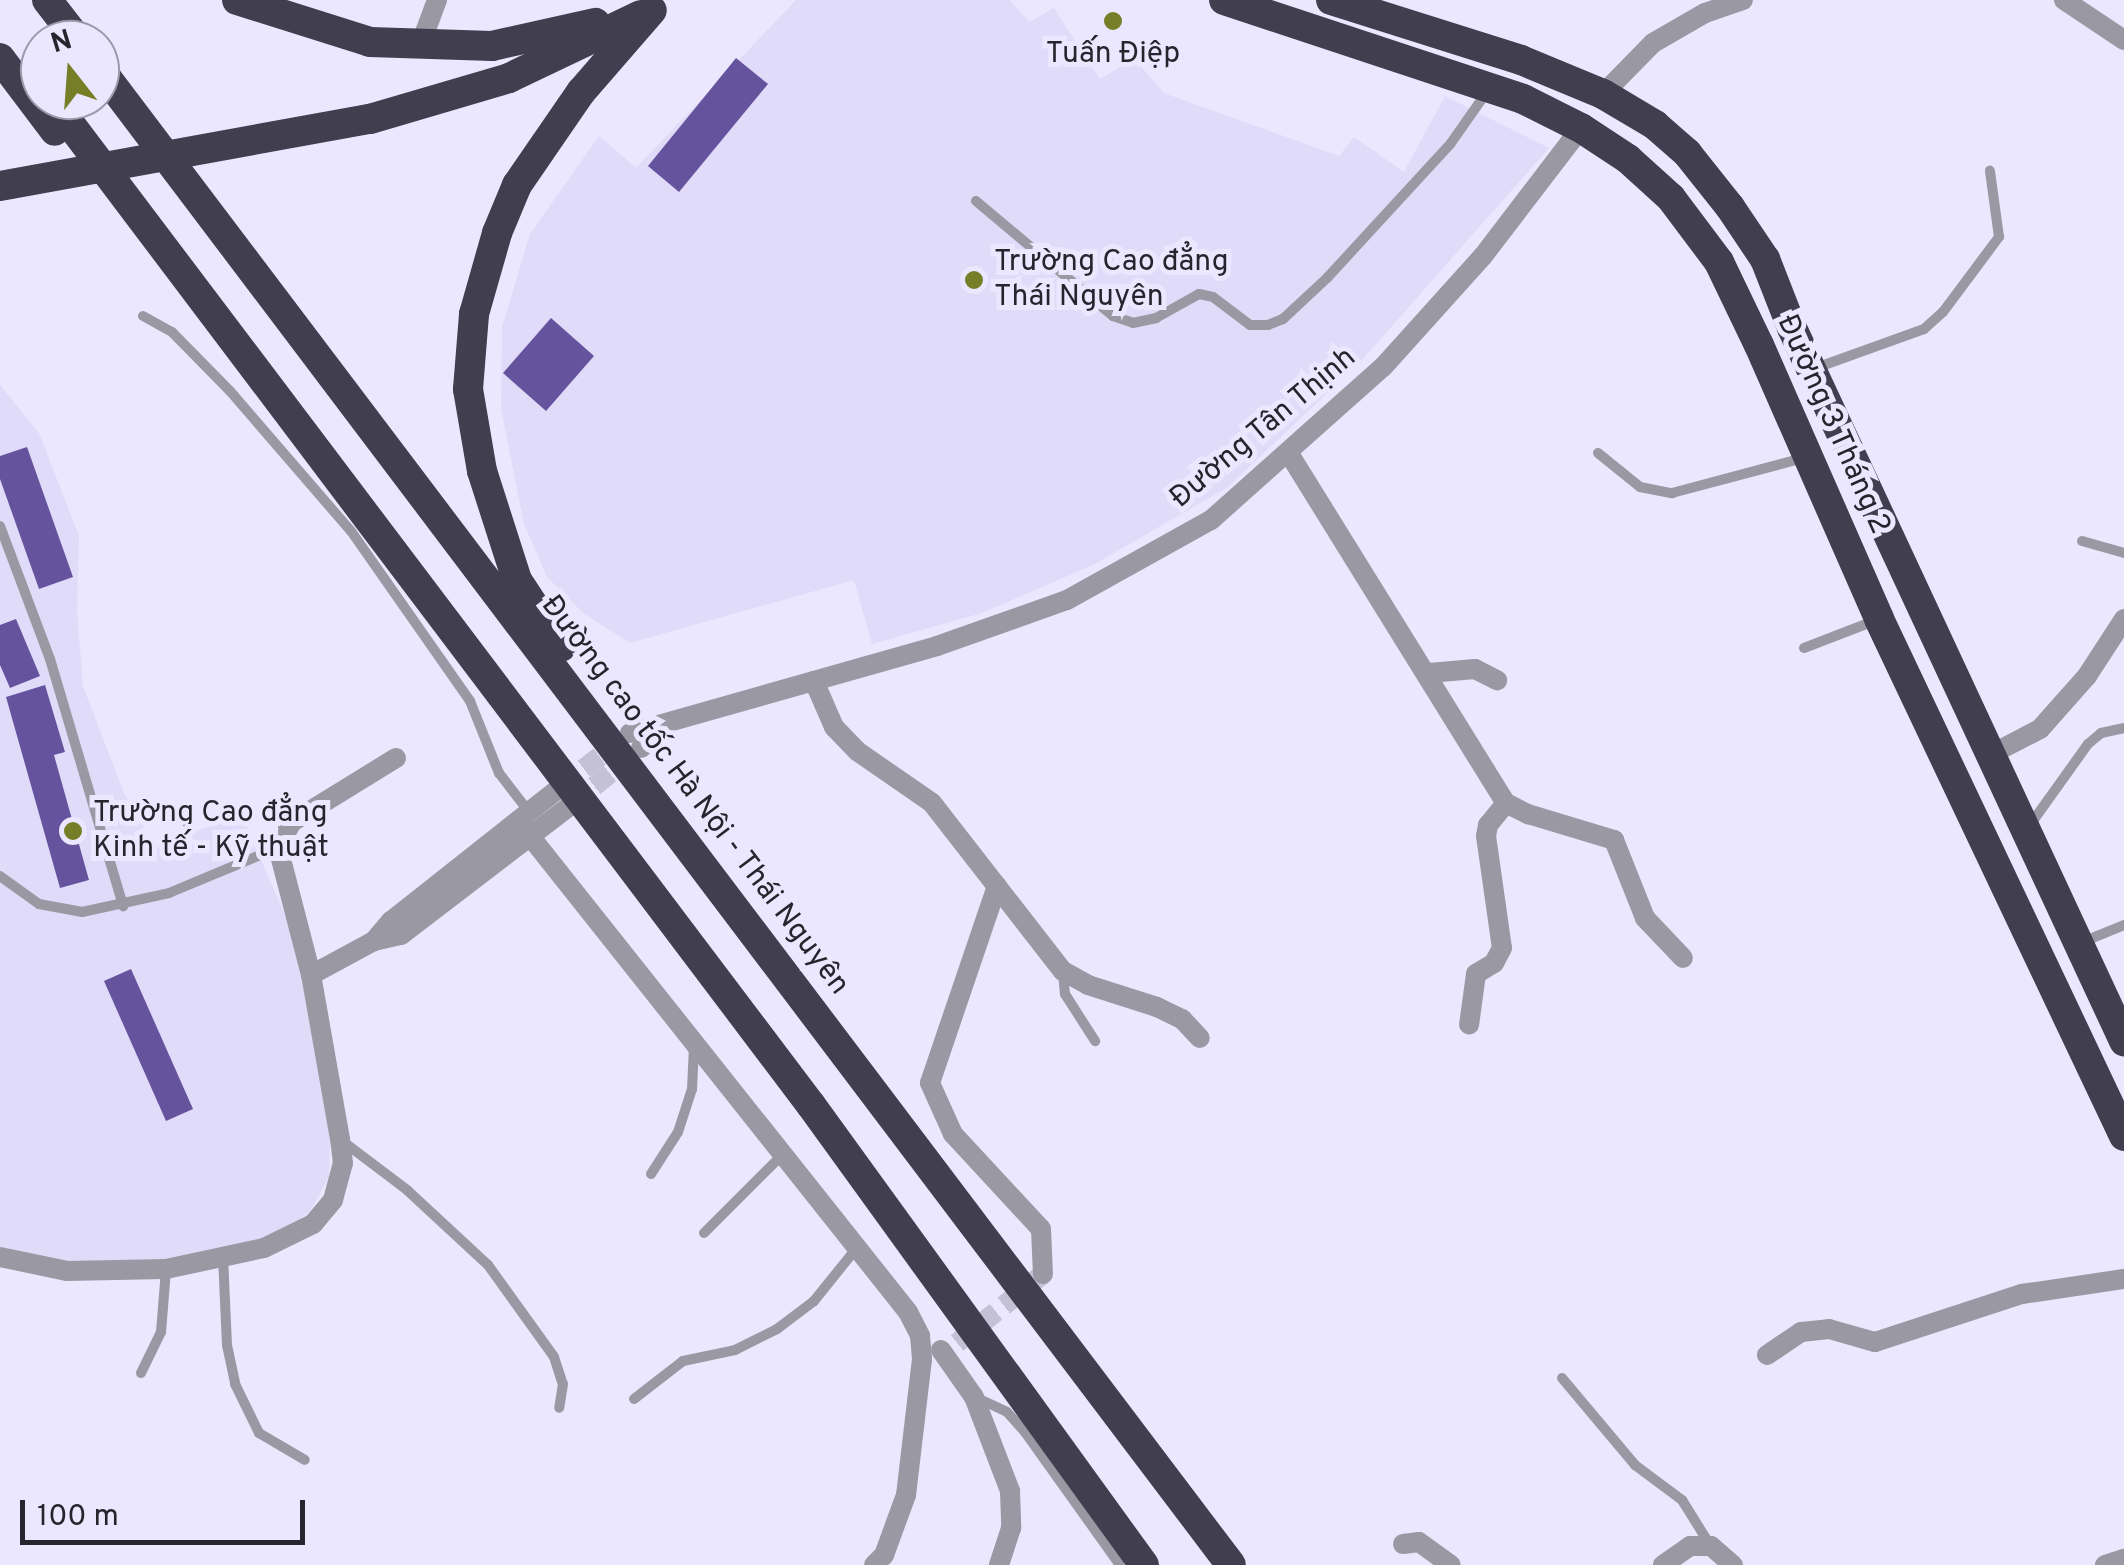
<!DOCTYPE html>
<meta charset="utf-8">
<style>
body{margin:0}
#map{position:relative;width:2124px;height:1565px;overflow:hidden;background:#ebe7ff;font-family:Overpass,sans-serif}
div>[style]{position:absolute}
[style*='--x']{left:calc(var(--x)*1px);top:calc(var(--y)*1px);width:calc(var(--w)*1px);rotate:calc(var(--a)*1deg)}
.built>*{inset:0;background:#e0dbf9}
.building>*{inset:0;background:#66539e}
.street-tunnel>*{height:20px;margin-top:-10px;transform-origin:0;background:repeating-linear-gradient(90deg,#c4c0d5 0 20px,transparent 0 30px)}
.lane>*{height:10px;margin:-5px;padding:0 5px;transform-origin:5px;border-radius:5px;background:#9a98a2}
.street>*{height:20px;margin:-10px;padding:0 10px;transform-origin:10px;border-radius:10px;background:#9a98a2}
.highway>*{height:30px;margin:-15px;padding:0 15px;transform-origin:15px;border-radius:15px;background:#413e50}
.dots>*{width:28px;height:28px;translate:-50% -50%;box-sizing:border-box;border:5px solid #ebe7ff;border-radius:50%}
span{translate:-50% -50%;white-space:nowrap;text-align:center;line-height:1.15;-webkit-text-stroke:10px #ebe7ff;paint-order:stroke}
.poi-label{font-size:30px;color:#26252d}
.left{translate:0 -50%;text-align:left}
.street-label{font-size:30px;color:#26252d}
.north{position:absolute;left:20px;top:20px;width:100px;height:100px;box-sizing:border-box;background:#ebe7ff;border:2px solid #9c99ab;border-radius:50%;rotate:343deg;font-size:28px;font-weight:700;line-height:40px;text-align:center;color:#26252d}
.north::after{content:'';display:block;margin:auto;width:35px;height:45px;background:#777e28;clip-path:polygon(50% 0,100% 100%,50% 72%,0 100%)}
.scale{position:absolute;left:20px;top:1500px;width:285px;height:45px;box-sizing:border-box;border:5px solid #26252d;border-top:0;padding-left:12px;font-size:30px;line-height:35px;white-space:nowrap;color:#26252d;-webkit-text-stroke:8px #ebe7ff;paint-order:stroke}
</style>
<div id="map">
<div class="built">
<i style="clip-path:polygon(796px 0,1010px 0,1029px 22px,1054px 8px,1100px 79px,1134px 58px,1164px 93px,1339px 156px,1354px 137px,1404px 172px,1445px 96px,1549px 148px,1362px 360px,1228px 487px,1095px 564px,982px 613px,872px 644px,854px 580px,630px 643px,583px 613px,547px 577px,524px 524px,501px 409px,502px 327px,530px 234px,599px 136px,636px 168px)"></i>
<i style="clip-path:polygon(0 385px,39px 433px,79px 536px,77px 611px,83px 686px,124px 793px,155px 847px,241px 814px,285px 915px,301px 970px,330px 1127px,329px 1177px,310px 1211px,282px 1233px,239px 1247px,125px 1266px,44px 1259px,0 1248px)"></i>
</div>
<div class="building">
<i style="clip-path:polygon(736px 58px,768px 84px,679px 192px,648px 166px)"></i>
<i style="clip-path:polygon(551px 318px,594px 356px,546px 411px,503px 373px)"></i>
<i style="clip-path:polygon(27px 447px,73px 577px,39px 589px,0 479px,0 456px)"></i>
<i style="clip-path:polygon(16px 619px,40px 676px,10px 688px,0 665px,0 625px)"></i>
<i style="clip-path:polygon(45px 685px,65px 752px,54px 755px,89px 880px,60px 888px,6px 697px)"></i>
<i style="clip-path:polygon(131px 969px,193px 1109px,166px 1121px,104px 981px)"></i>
</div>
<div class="street-tunnel">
<i style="--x:560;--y:787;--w:76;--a:-37.5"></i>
<i style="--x:571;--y:805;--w:81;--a:-39"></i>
<i style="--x:957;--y:1343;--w:110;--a:-38.7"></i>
</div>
<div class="lane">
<i style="--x:976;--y:201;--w:179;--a:40"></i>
<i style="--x:1113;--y:316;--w:21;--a:19"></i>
<i style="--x:1133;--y:323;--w:24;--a:-12"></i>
<i style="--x:1156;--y:318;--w:49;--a:-29.2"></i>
<i style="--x:1199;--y:294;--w:14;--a:12"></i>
<i style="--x:1213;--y:297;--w:46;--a:37.1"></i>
<i style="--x:1250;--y:325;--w:18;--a:0"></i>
<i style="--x:1268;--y:325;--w:16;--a:-22"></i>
<i style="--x:1283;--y:319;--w:60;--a:-43"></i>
<i style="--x:1327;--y:278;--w:183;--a:-47.4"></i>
<i style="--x:1451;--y:143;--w:61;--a:-55"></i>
<i style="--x:143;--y:316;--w:33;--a:29"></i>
<i style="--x:172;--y:332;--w:83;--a:45.5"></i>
<i style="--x:230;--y:391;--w:185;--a:49.2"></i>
<i style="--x:351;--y:531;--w:208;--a:55"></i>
<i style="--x:470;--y:701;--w:78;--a:68.1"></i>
<i style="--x:499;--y:773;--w:49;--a:52.4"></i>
<i style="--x:1813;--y:369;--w:118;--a:-19.8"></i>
<i style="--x:1924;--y:329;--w:25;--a:-42"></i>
<i style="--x:1943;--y:312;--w:94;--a:-53.3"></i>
<i style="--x:1999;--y:237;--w:67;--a:-97.8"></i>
<i style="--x:1598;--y:453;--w:54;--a:39"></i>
<i style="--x:1640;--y:487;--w:33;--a:11"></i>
<i style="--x:1672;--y:493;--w:137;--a:-14.9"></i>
<i style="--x:0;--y:526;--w:142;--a:69.4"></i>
<i style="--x:50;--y:659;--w:258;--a:73.5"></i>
<i style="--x:2082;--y:541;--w:44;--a:15.9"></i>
<i style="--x:1804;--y:648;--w:75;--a:-21.1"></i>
<i style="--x:2030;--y:825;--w:100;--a:-54.4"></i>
<i style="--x:2088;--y:744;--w:17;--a:-40"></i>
<i style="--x:2101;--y:733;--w:24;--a:-12"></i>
<i style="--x:0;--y:876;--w:48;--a:35.7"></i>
<i style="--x:39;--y:904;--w:44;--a:10.5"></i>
<i style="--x:82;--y:912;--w:89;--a:-12.3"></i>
<i style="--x:169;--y:893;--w:117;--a:-22.6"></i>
<i style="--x:2080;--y:943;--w:48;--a:-22.2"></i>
<i style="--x:1063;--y:972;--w:22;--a:85"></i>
<i style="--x:1065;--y:994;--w:56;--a:57.4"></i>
<i style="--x:341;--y:1140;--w:83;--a:37.1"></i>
<i style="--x:407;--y:1190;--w:110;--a:42.8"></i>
<i style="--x:488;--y:1265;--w:113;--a:54.3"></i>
<i style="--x:554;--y:1357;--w:28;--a:72"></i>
<i style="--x:563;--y:1384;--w:24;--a:99"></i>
<i style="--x:651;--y:1174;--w:50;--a:-57.3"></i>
<i style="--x:678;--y:1132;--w:45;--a:-72"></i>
<i style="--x:692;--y:1089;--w:42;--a:-87.3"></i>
<i style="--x:704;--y:1233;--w:109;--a:-45"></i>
<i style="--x:223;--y:1257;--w:88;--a:87.4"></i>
<i style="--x:227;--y:1345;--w:40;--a:78"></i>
<i style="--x:235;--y:1384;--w:55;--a:63.9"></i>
<i style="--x:259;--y:1433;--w:53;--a:30.4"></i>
<i style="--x:141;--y:1373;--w:46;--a:-64"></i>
<i style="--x:161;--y:1332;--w:62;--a:-85.4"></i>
<i style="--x:1562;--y:1378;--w:114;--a:50"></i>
<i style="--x:1635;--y:1465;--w:59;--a:36.7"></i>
<i style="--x:1682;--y:1500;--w:53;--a:58.1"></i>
<i style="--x:975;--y:1397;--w:35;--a:25"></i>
<i style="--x:1007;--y:1412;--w:27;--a:48"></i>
<i style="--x:1025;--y:1432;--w:163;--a:54.5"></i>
<i style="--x:634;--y:1399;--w:62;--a:-37.8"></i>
<i style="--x:683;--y:1361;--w:53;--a:-11.9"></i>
<i style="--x:735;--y:1350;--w:47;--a:-26.6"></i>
<i style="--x:777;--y:1329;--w:46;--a:-37.1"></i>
<i style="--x:814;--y:1301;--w:65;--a:-51.2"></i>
</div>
<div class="street">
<i style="--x:2064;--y:0;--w:72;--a:33.7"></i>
<i style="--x:421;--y:43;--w:46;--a:-69.6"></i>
<i style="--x:1603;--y:94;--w:71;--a:-45.6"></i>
<i style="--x:1653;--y:43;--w:60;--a:-30"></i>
<i style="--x:1705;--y:13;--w:40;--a:-18.9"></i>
<i style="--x:1288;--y:452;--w:413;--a:58.2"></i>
<i style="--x:1506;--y:803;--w:28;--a:129"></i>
<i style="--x:1488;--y:825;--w:11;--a:100"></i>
<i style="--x:1486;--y:836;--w:113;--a:81.9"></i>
<i style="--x:1502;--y:948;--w:17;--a:118"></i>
<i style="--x:1494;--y:963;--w:21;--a:149"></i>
<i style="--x:1476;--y:974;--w:51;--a:97.8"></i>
<i style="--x:1429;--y:673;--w:46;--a:-5"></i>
<i style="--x:1475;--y:669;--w:25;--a:27"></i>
<i style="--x:814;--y:681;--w:50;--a:66.5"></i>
<i style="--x:834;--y:727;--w:33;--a:46"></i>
<i style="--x:857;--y:751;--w:91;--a:34.7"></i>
<i style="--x:932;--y:803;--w:213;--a:52.1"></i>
<i style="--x:1063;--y:971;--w:29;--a:29"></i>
<i style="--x:1088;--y:985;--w:72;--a:17.7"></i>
<i style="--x:1157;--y:1007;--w:28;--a:26"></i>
<i style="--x:1182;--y:1019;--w:26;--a:47"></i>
<i style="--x:630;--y:733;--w:319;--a:-15.8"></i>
<i style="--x:937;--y:646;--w:138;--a:-19.5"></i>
<i style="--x:1067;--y:600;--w:165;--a:-29.1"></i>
<i style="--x:1211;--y:520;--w:230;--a:-41.7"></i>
<i style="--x:1383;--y:367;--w:149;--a:-48"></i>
<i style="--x:1483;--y:256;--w:161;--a:-52.6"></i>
<i style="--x:641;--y:748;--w:35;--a:-44"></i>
<i style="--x:1990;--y:755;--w:56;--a:-27.5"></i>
<i style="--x:2040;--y:729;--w:71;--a:-48.4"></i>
<i style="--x:2087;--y:676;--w:68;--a:-57"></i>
<i style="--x:1506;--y:803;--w:25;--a:27"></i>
<i style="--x:1528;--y:814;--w:90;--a:16.8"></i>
<i style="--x:1614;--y:840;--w:84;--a:68.3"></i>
<i style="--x:1645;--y:918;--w:55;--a:46.5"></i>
<i style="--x:518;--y:821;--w:627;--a:51.54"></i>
<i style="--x:908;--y:1312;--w:27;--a:63"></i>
<i style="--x:920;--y:1336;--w:23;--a:85"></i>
<i style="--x:922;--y:1359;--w:137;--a:96.7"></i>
<i style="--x:906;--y:1495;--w:64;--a:110.1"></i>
<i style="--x:884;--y:1555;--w:14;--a:135"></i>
<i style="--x:997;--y:886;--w:208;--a:108.8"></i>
<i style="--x:930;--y:1083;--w:56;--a:65.7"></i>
<i style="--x:953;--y:1134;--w:129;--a:47.2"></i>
<i style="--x:1041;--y:1229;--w:45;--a:87.5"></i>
<i style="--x:374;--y:941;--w:26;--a:-50"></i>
<i style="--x:391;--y:921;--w:211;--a:-38.3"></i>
<i style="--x:311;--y:975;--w:72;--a:-28.4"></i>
<i style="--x:374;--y:941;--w:28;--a:-13"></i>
<i style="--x:401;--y:935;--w:213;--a:-37.4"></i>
<i style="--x:0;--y:1257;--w:68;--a:11.8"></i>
<i style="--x:67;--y:1271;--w:99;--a:-1.2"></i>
<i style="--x:166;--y:1269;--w:100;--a:-12.1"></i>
<i style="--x:264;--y:1248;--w:55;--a:-26.1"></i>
<i style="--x:313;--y:1224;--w:31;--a:-50"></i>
<i style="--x:333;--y:1200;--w:38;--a:-75"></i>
<i style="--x:343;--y:1163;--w:24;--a:-97"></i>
<i style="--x:340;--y:1139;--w:167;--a:-100"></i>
<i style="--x:311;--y:975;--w:132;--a:-104.5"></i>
<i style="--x:278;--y:847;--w:29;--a:-61"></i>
<i style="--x:292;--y:822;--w:122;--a:-31.6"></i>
<i style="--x:941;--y:1350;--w:57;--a:54.9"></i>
<i style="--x:974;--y:1397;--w:101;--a:69"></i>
<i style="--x:1010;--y:1491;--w:37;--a:88"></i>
<i style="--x:1011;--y:1528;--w:39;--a:108"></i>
<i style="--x:1767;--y:1355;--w:41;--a:-34.1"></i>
<i style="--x:1801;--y:1332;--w:28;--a:-6"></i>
<i style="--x:1829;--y:1329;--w:48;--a:15.8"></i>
<i style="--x:1875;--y:1342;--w:155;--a:-18.1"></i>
<i style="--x:2022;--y:1294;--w:103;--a:-8.4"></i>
<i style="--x:1403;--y:1544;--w:16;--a:-7"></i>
<i style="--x:1419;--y:1542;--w:39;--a:36"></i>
<i style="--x:1663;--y:1565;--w:33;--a:-35"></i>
<i style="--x:1690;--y:1546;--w:21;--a:0"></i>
<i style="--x:1711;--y:1546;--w:29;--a:41"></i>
<i style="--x:2105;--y:1565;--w:20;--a:-18"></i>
</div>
<div class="highway">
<i style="--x:47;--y:0;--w:51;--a:52.2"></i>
<i style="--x:237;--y:0;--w:139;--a:17.5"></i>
<i style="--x:370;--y:42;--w:122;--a:1.9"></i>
<i style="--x:492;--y:46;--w:106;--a:-12.6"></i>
<i style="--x:1224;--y:0;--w:315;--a:18.3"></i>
<i style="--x:1523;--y:99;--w:65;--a:26.6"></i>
<i style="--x:1581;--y:128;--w:56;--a:33.4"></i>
<i style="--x:1628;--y:159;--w:58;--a:42.2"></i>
<i style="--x:1671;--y:198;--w:80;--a:53.1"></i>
<i style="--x:1719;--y:262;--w:92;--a:64.3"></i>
<i style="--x:1759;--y:345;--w:299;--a:66.3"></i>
<i style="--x:1879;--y:619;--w:572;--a:64.64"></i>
<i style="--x:1331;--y:0;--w:199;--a:17.5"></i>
<i style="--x:1521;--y:60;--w:89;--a:22.5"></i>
<i style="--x:1603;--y:94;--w:61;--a:30.8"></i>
<i style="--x:1655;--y:125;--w:43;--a:41.2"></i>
<i style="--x:1687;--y:153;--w:69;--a:51.5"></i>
<i style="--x:1730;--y:207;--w:63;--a:56.1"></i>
<i style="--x:1765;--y:259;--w:74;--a:68.6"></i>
<i style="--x:1792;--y:328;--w:787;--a:65.03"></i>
<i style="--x:0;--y:58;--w:91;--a:53"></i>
<i style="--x:100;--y:69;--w:1875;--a:52.91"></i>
<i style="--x:52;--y:100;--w:1259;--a:52.94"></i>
<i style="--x:811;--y:1105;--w:568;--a:54.1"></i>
<i style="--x:0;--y:186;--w:376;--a:-10.3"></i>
<i style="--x:370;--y:119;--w:145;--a:-16.4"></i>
<i style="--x:509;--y:78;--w:146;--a:-25.5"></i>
<i style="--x:561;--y:647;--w:80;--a:-123.3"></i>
<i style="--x:517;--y:580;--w:114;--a:-107.8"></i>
<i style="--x:482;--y:471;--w:83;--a:-99.7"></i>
<i style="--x:468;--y:389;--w:75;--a:-85.4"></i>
<i style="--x:474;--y:314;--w:84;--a:-74.1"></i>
<i style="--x:497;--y:233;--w:52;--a:-67.4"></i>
<i style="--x:517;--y:185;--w:113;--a:-55.5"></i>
<i style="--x:581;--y:92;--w:108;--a:-49.1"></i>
</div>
<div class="dots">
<i style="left:1113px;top:21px;background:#777e28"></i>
<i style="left:974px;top:280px;background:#777e28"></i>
<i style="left:73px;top:831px;background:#777e28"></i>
</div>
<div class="poi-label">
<span style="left:1113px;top:55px">Tuấn Điệp</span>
<span class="left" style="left:994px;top:280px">Trường Cao đẳng<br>Thái Nguyên</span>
<span class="left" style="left:93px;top:831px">Trường Cao đẳng<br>Kinh tế - Kỹ thuật</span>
</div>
<div class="street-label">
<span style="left:1832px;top:425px;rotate:66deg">Đường 3 Tháng 2</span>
<span style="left:1264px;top:429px;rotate:-40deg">Đường Tân Thịnh</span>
<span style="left:694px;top:796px;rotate:53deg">Đường cao tốc Hà Nội - Thái Nguyên</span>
</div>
<div class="north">N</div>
<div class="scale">100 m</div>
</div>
